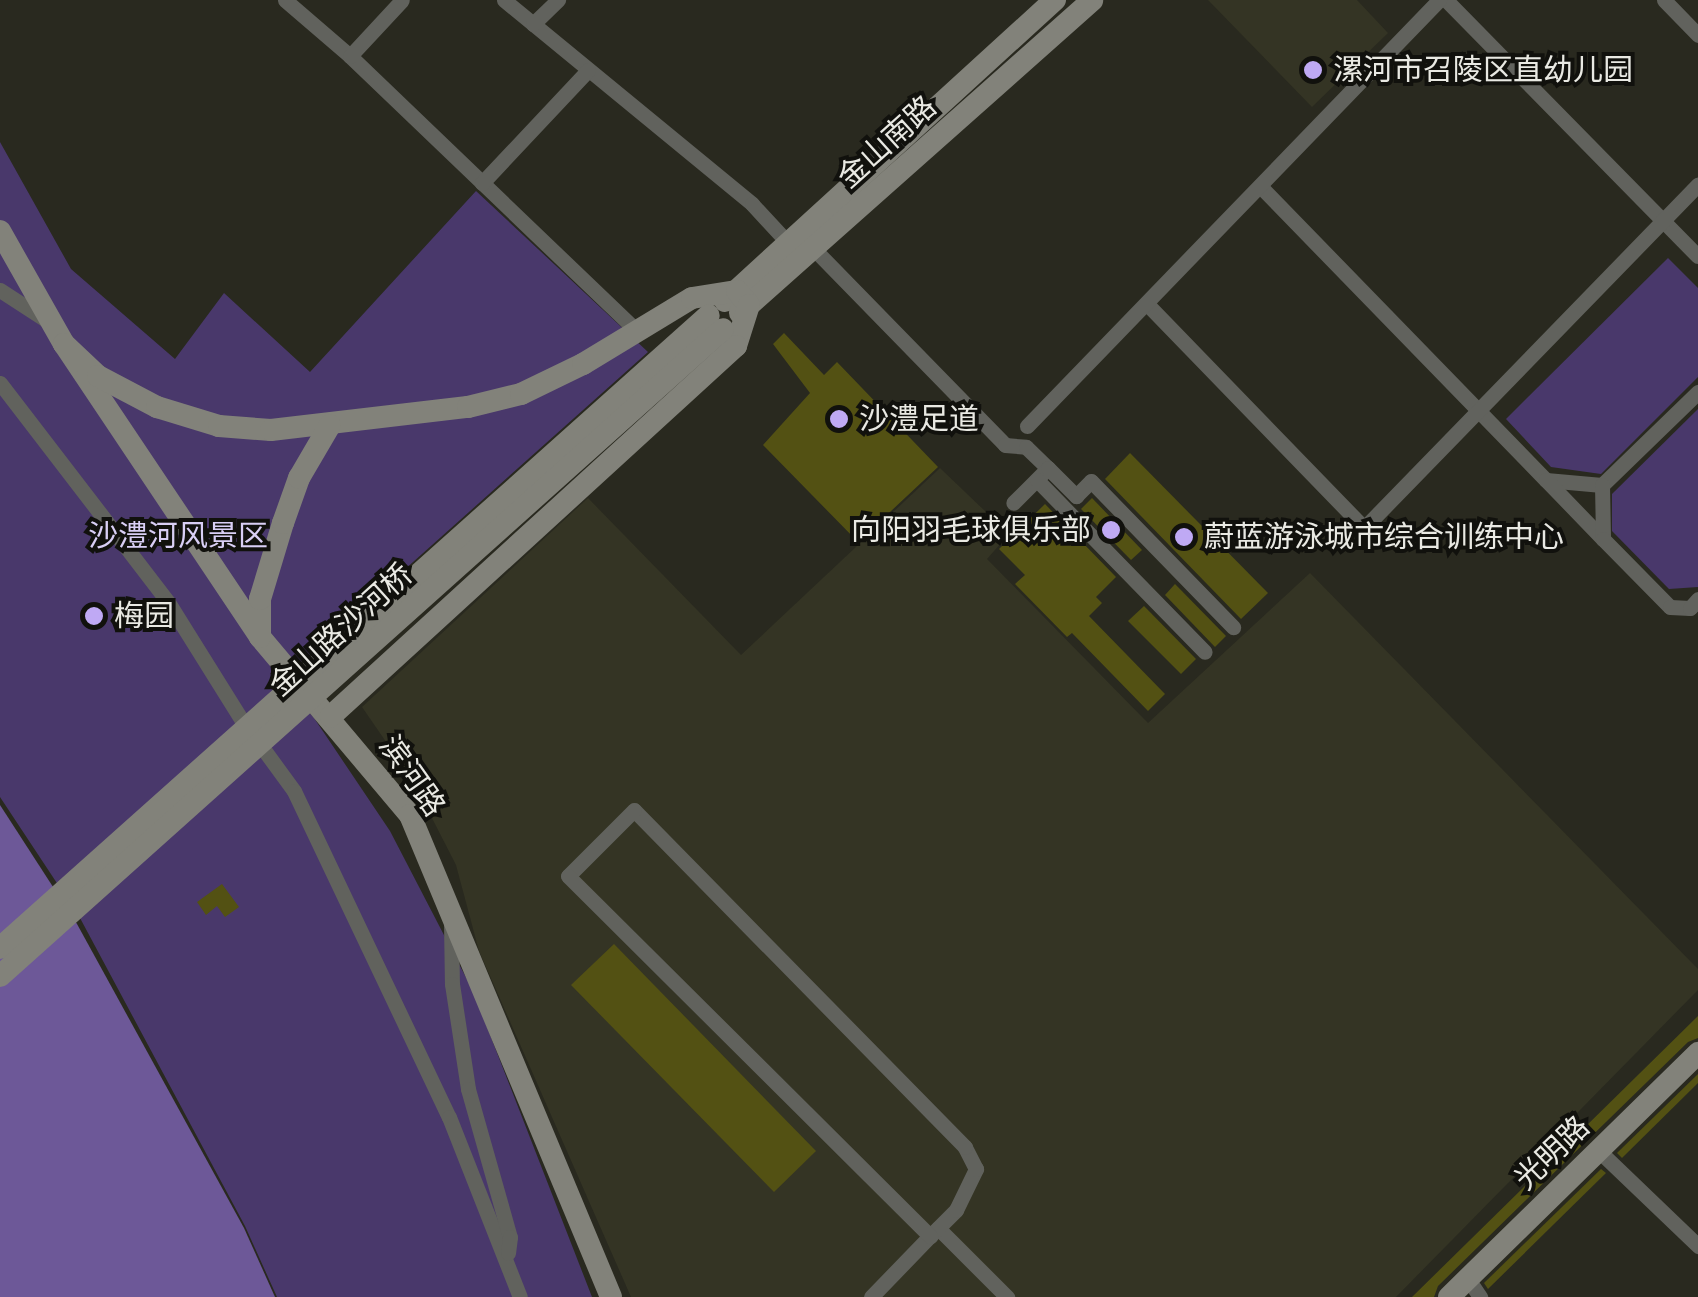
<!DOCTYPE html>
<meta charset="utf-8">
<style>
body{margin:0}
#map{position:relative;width:1698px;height:1297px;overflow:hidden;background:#29291f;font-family:Jost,"Noto Sans SC",sans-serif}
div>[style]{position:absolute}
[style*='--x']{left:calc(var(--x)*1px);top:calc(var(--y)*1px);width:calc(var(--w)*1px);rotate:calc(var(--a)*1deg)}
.built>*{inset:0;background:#343424}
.green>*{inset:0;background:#49386b}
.water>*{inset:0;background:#6d5898}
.building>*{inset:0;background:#535113}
.street>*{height:15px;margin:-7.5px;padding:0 7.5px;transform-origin:7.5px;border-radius:7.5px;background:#61625d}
.secondary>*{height:22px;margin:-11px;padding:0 11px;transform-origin:11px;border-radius:11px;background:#82827a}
.secondary-bridge>*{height:22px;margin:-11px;padding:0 11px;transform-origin:11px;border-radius:11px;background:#82827a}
.dots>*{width:28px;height:28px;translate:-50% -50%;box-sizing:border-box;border:5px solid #11110d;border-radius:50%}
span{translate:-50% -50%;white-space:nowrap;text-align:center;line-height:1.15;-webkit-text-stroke:8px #11110d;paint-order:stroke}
.poi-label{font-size:30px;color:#e9e9e3}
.left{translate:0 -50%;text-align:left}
.right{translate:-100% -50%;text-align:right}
.street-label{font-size:30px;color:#e9e9e3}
.park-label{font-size:30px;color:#d9cff5}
</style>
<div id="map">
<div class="built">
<i style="clip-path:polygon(1208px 0,1357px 0,1388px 33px,1312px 107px)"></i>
<i style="clip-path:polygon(940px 468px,1009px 534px,987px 559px,1148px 723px,1310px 573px,1698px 969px,1698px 990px,1396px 1297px,631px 1297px,479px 951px,456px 865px,413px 781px,362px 707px,588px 498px,741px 655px)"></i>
</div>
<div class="green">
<i style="clip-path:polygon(0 142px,71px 269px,175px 359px,224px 293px,310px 372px,476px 191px,648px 352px,281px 680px,314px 718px,390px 831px,473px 991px,592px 1297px,277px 1297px,245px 1226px,80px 918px,0 797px)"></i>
<i style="clip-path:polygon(1668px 258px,1698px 288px,1698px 377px,1601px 474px,1551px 467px,1506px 419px)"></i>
<i style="clip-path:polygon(1698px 409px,1698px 587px,1669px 589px,1612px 531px,1612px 494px)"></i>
</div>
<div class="water">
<i style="clip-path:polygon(0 805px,77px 924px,244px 1228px,275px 1297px,0 1297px)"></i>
</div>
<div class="building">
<i style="clip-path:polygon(784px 333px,824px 375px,837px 362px,938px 467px,858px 542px,763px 445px,810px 393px,773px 344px)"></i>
<i style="clip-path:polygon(1130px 453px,1268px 593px,1241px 619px,1105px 479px)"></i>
<i style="clip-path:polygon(1092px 498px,1142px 550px,1131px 560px,1081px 509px)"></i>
<i style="clip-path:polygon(1045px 504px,1116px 577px,1096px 597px,1102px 603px,1089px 616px,1165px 694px,1148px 711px,1072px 633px,1067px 637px,1015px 584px,1025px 575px,999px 549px)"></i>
<i style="clip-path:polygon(1175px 584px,1226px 636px,1215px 647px,1165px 595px)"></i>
<i style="clip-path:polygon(1144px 606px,1196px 659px,1181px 674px,1128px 621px)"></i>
<i style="clip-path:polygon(222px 884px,239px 907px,225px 917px,217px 906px,206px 915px,197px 902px)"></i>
<i style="clip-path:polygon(614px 944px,816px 1151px,774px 1192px,571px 985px)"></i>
<i style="clip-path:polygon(1698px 1016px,1698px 1038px,1688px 1042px,1438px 1286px,1434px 1297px,1412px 1297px)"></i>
<i style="clip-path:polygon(1698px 1074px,1698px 1083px,1622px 1158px,1617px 1153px)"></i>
<i style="clip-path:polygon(1601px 1169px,1606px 1173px,1488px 1289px,1484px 1283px)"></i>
</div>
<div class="street">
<i style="--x:285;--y:0;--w:86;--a:40.7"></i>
<i style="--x:350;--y:56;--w:397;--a:43.8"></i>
<i style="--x:504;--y:0;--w:321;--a:39.4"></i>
<i style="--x:752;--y:204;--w:54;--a:47.2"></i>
<i style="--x:1446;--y:0;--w:359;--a:45.5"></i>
<i style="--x:1664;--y:0;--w:49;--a:45.8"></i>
<i style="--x:533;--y:24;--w:35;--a:-44"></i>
<i style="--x:350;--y:56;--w:76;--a:-47.1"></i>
<i style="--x:482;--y:183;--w:155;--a:-46.8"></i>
<i style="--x:1260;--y:186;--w:410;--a:45.8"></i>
<i style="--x:1546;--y:480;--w:56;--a:5.1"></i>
<i style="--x:1602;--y:485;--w:134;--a:-44.1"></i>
<i style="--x:813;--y:248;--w:275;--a:45.7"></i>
<i style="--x:1005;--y:445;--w:21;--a:5"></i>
<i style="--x:1026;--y:447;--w:30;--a:44"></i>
<i style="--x:1048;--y:468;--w:49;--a:135"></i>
<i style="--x:0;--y:290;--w:59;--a:33.1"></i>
<i style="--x:1147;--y:304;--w:312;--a:45.9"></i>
<i style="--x:1364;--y:528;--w:479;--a:-45.8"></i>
<i style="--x:0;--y:383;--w:276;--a:52.5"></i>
<i style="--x:168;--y:602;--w:147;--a:58"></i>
<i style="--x:1027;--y:426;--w:593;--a:-45.96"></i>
<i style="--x:1048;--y:468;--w:40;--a:45"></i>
<i style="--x:1076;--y:496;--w:21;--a:-45"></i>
<i style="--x:1091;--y:481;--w:204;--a:45.8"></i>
<i style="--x:1037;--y:480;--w:240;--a:45.7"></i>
<i style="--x:1546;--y:480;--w:82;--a:46"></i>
<i style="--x:1602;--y:485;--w:54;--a:88.9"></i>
<i style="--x:1603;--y:539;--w:95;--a:45.4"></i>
<i style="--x:1670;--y:607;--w:20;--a:3"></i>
<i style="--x:1690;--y:608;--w:12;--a:-48"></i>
<i style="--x:259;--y:743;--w:59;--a:53.9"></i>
<i style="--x:294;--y:791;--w:361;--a:64.6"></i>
<i style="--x:449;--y:1117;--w:193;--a:68.5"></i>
<i style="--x:451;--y:923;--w:61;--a:89.1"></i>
<i style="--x:452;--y:984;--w:106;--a:81.3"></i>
<i style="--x:468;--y:1089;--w:154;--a:74.2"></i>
<i style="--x:510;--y:1237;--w:16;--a:97"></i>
<i style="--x:1598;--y:1150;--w:139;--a:43.8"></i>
<i style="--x:938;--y:1228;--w:98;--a:45"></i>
<i style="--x:1468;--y:1279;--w:22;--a:56"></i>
<i style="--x:871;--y:1297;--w:85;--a:-46"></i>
<i style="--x:930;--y:1236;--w:37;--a:-45"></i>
<i style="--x:956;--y:1210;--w:46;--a:-64"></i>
<i style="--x:976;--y:1169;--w:25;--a:-117"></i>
<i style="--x:965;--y:1147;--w:472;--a:-134.5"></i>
<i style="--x:634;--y:810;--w:93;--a:135"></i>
<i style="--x:568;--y:876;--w:511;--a:44.84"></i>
</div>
<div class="secondary">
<i style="--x:0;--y:231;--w:130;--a:60.5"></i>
<i style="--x:64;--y:344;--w:353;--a:56.2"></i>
<i style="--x:260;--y:637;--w:233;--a:49.9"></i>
<i style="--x:410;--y:815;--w:522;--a:67.36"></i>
<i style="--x:725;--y:301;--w:447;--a:-42.4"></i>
<i style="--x:740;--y:313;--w:471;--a:-41.6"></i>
<i style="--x:64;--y:344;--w:47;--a:43.3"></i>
<i style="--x:98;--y:376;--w:67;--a:27.7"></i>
<i style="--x:157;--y:407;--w:65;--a:17"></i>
<i style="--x:219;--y:426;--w:52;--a:4.4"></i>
<i style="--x:271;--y:430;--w:198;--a:-6.7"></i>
<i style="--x:468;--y:407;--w:55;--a:-13.8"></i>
<i style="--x:521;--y:394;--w:69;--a:-25.8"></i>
<i style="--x:583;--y:364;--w:127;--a:-31.2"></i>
<i style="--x:692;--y:298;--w:46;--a:-8.8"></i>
<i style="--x:737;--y:291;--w:18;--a:49"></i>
<i style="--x:749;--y:305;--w:43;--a:107.6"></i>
<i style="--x:736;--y:346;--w:549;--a:137.59"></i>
<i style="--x:260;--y:637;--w:38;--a:-90"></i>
<i style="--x:260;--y:599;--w:79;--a:-73.2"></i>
<i style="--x:283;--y:523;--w:48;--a:-70.4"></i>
<i style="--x:299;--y:478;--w:61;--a:-59.7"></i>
<i style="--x:1449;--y:1297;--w:349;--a:-44.4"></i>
</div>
<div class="secondary-bridge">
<i style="--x:0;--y:948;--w:950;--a:-41.76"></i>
<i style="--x:0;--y:976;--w:970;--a:-41.82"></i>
</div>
<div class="dots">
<i style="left:1313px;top:70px;background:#bfa9f4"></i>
<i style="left:839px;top:419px;background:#bfa9f4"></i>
<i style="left:1111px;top:530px;background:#bfa9f4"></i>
<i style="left:1184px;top:537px;background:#bfa9f4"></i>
<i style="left:94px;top:616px;background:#bfa9f4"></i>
</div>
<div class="poi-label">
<span class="left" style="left:1333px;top:70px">漯河市召陵区直幼儿园</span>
<span class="left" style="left:859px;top:419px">沙澧足道</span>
<span class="right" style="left:1091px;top:530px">向阳羽毛球俱乐部</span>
<span class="left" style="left:1204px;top:537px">蔚蓝游泳城市综合训练中心</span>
<span class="left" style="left:114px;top:616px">梅园</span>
</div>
<div class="street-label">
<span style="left:887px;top:142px;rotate:-42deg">金山南路</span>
<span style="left:341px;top:630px;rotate:-42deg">金山路沙河桥</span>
<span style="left:412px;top:776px;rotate:55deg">滨河路</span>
<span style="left:1552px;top:1153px;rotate:-44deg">光明路</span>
</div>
<div class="park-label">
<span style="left:178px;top:536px">沙澧河风景区</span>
</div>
</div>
